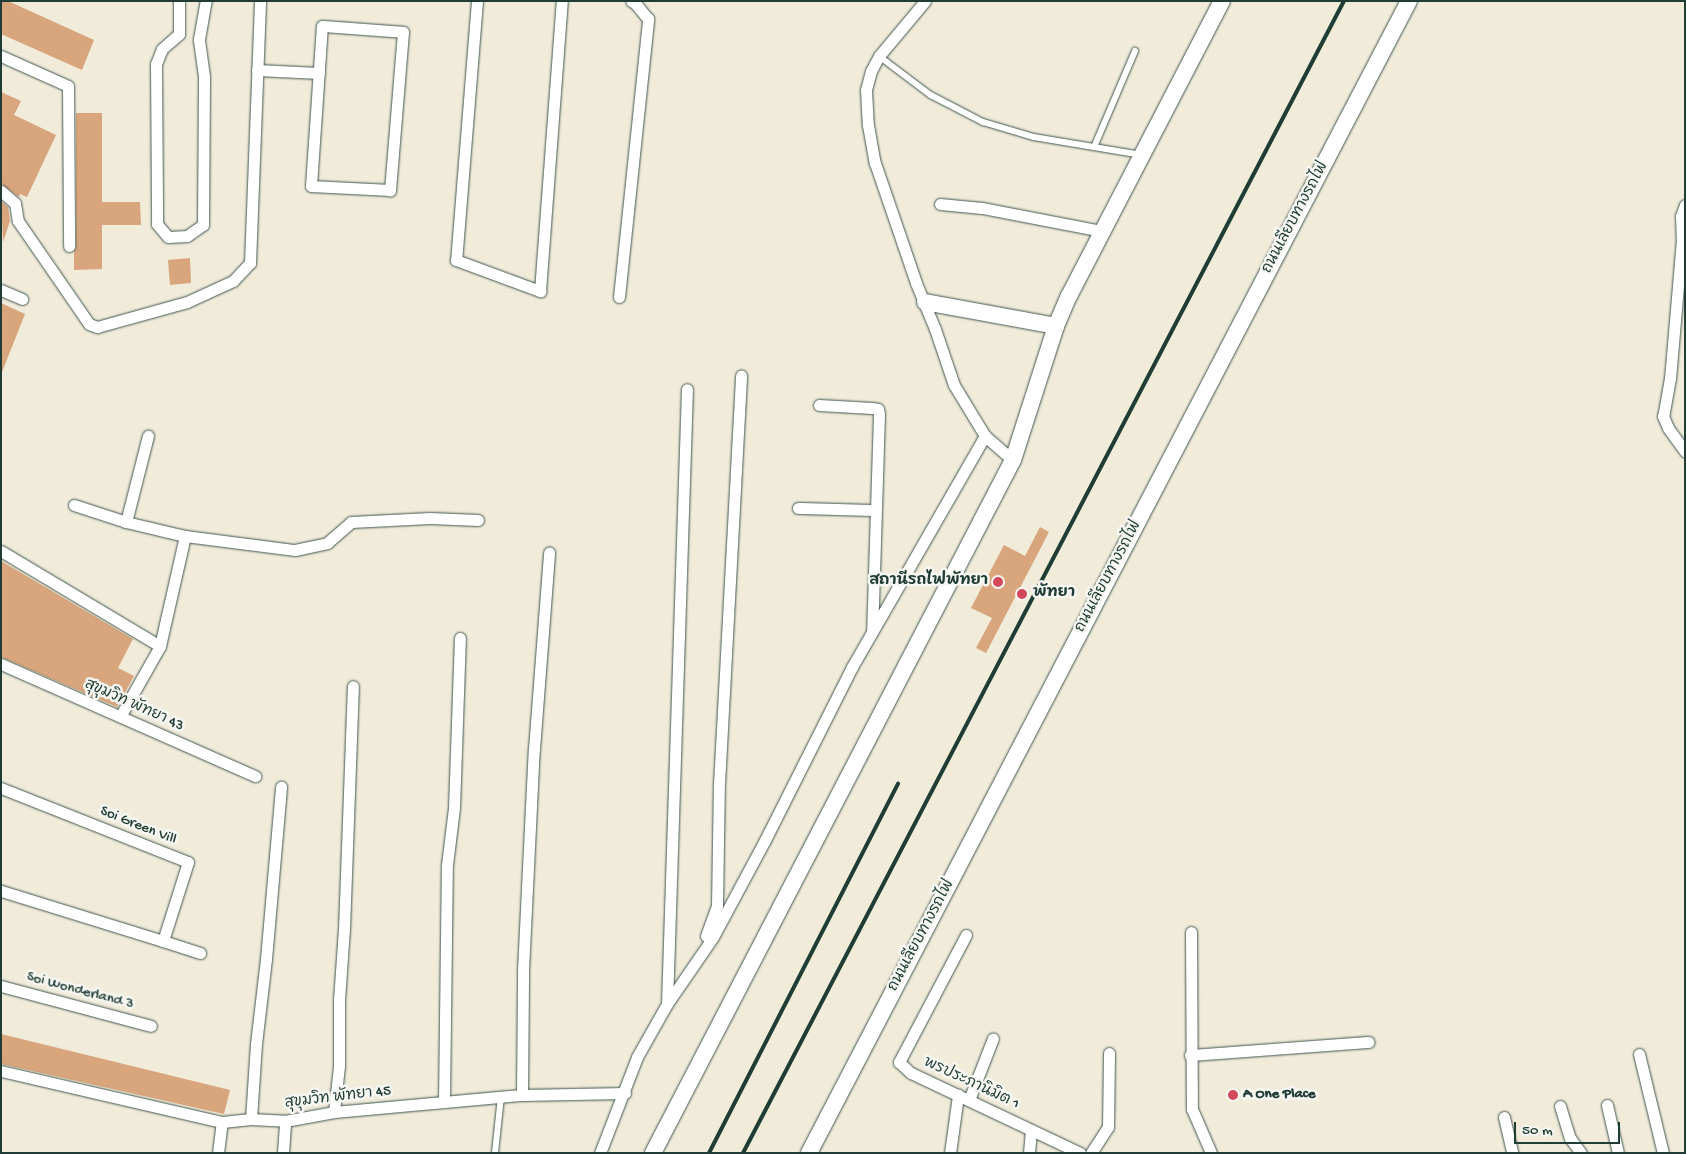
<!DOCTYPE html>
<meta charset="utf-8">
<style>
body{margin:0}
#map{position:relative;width:1686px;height:1154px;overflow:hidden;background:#f1ebda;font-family:"Gochi Hand","Playpen Sans Thai",sans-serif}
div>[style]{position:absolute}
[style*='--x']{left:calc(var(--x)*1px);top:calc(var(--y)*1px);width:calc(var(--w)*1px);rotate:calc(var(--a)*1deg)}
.building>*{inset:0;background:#d8a57d}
.roads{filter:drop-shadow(0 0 1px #3e574d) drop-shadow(0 0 1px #3e574d)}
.lane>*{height:5.5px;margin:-2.75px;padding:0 2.75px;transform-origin:2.75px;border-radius:2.75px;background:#fff}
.street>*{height:11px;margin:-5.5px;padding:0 5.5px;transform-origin:5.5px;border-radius:5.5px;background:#fff}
.secondary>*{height:16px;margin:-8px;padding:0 8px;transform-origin:8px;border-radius:8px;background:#fff}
.rail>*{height:4px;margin:-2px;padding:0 2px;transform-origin:2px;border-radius:2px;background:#1f3d34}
.dots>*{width:14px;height:14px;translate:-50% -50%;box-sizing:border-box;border:2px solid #f6f6f2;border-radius:50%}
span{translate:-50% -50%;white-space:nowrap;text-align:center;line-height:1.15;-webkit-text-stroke:5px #f6f6f2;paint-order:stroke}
.street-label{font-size:15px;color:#1f3d34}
.poi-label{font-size:15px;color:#1f3d34;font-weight:700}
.right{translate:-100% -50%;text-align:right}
.left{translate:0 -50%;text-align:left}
.frame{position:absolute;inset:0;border:2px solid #1f3d34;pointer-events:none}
.scale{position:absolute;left:1514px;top:1122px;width:106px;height:22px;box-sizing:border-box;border:2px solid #1f3d34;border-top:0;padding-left:6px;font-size:15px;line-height:18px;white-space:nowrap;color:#1f3d34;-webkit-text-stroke:4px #f6f6f2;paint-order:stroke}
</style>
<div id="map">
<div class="building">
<i style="clip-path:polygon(1px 1px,8px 1px,94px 40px,82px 70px,1px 34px)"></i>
<i style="clip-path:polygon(1px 92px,21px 101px,14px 115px,56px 135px,27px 197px,20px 194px,19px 197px,1px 184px)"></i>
<i style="clip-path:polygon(76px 113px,102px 113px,102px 202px,140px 202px,141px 225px,102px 225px,102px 269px,74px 270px,74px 252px,76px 246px)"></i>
<i style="clip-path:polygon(1px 201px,8px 207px,10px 221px,3px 242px)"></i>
<i style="clip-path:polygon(190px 258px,191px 283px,170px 285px,168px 260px)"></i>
<i style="clip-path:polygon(1px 303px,25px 314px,2px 372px,1px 372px)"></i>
<i style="clip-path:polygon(1040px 527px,1049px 532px,986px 653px,976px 648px,992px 618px,971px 608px,1004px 545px,1025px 556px)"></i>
<i style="clip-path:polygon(1px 561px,133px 639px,118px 668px,134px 676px,117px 707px,1px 657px)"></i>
<i style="clip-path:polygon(1px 1034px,230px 1090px,224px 1114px,1px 1064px)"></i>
</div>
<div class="roads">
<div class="lane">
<i style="--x:879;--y:56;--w:65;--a:36.9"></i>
<i style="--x:931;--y:95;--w:59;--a:27.4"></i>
<i style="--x:983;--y:122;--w:53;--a:16.4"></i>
<i style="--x:1034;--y:137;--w:109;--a:9.5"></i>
<i style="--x:1095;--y:145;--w:102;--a:-66.9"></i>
<i style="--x:495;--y:1153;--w:56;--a:-83.9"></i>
</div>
<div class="street">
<i style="--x:179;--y:1;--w:33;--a:90"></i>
<i style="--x:179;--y:34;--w:23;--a:139"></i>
<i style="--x:162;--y:49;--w:16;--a:112"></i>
<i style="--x:156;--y:64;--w:160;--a:89.6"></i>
<i style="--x:157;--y:224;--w:17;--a:50"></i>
<i style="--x:168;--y:237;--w:19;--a:-3"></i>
<i style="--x:187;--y:236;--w:19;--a:-35"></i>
<i style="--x:203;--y:225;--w:149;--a:-89.6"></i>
<i style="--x:204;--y:76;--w:37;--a:-98"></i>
<i style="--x:199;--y:39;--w:39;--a:-80"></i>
<i style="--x:477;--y:1;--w:260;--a:94.6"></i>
<i style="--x:456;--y:260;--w:90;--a:20.3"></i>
<i style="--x:540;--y:291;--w:291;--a:-85.7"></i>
<i style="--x:925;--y:1;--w:72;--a:129.9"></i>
<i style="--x:879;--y:56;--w:17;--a:118"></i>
<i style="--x:871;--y:71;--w:20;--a:105"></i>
<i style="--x:866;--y:90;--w:35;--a:87"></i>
<i style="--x:868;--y:125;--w:39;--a:80"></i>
<i style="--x:875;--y:163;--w:127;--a:71.1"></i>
<i style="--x:916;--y:283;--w:50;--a:67.6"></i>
<i style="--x:935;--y:329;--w:59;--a:71.3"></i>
<i style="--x:954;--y:385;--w:60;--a:58.7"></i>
<i style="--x:985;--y:436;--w:37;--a:41"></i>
<i style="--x:322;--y:26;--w:81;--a:4.2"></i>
<i style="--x:403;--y:32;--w:159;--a:94.7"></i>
<i style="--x:390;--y:190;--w:79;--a:-177.1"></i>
<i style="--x:311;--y:186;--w:160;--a:-86.1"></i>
<i style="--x:1;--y:56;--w:73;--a:24.1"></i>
<i style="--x:68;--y:86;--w:160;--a:89.6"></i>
<i style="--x:257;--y:70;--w:62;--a:2.8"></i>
<i style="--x:1;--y:191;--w:18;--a:41"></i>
<i style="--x:15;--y:203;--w:18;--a:81"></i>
<i style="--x:18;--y:221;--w:125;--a:55.4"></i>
<i style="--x:89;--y:324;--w:9;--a:21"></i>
<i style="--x:97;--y:327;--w:93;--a:-15.5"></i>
<i style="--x:187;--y:302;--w:51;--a:-24.5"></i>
<i style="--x:233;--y:281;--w:25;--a:-47"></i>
<i style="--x:250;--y:263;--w:262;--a:-87.8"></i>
<i style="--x:940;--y:204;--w:42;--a:5.4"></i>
<i style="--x:982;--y:208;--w:121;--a:10.9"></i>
<i style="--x:1685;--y:205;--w:12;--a:110"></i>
<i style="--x:1681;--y:216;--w:23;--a:88"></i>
<i style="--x:1682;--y:239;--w:140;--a:94.9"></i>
<i style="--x:1670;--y:378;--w:39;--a:100"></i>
<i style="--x:1663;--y:416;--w:13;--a:67"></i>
<i style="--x:1668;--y:428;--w:29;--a:54"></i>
<i style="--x:1;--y:290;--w:23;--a:23"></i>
<i style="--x:619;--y:297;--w:280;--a:-84"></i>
<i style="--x:648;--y:19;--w:21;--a:-129"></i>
<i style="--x:635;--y:3;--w:4;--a:-153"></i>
<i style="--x:819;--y:405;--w:53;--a:3.2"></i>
<i style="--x:872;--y:408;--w:6;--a:9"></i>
<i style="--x:878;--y:409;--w:5;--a:79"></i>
<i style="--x:879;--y:414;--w:217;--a:91.8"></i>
<i style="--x:74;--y:505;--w:55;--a:18.1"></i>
<i style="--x:126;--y:522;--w:61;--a:13.3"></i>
<i style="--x:185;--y:536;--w:111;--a:7.3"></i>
<i style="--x:295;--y:550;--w:33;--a:-12"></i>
<i style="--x:327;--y:543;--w:32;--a:-41"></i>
<i style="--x:351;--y:522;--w:79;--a:-2.9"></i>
<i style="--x:430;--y:518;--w:48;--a:2.4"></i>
<i style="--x:798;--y:508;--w:77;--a:1.5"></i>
<i style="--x:126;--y:522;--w:89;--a:-75.7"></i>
<i style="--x:1;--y:551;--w:185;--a:30.9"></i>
<i style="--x:1;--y:664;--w:278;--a:23.8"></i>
<i style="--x:121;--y:715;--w:79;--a:-60.5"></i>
<i style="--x:160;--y:646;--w:113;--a:-77.2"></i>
<i style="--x:1;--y:788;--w:201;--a:21.6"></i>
<i style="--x:188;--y:862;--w:83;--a:107.6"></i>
<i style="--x:163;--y:941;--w:170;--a:-162.8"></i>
<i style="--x:1191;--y:932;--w:177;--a:89.7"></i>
<i style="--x:1192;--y:1109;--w:48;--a:66.6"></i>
<i style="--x:966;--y:935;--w:144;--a:117.8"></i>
<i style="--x:899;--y:1062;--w:16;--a:43"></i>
<i style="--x:911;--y:1073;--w:187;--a:25.3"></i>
<i style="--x:706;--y:936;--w:32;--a:-70"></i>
<i style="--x:717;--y:906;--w:122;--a:-89.1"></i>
<i style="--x:719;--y:784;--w:409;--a:-86.9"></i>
<i style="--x:163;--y:941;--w:39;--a:18"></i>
<i style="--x:1;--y:986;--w:155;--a:14.9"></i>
<i style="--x:667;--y:1004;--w:615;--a:-88.14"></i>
<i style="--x:1639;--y:1054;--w:102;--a:76.4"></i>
<i style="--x:1190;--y:1055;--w:179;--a:-4.2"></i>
<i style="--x:1;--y:1071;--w:227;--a:13"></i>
<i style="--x:222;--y:1122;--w:29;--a:-6"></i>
<i style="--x:251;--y:1119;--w:34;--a:3"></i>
<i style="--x:285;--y:1121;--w:50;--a:-10.4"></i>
<i style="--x:334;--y:1112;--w:189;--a:-5.2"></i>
<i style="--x:522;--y:1095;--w:103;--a:-1.1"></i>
<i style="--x:522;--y:1095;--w:125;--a:-89.5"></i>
<i style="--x:523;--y:970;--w:221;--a:-87.2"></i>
<i style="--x:534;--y:749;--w:197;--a:-85.6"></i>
<i style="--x:969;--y:1100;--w:66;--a:-68.8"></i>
<i style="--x:444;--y:1102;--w:237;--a:-89.3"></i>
<i style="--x:447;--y:865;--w:57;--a:-83"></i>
<i style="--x:454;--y:808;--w:170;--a:-88"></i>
<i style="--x:1607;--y:1105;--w:49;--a:77.1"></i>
<i style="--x:1560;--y:1106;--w:34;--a:73"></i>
<i style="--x:1570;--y:1138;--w:19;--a:54"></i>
<i style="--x:334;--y:1112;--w:46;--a:-83.8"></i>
<i style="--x:339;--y:1066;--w:66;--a:-90"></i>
<i style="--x:339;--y:1000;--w:71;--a:-86"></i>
<i style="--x:344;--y:929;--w:243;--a:-87.9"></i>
<i style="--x:1504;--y:1117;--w:37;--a:77"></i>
<i style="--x:251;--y:1119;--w:75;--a:-86.2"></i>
<i style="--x:256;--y:1044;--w:86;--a:-83.3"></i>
<i style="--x:266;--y:959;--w:173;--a:-85"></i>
<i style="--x:218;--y:1153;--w:31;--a:-83"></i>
<i style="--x:283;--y:1153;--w:32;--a:-86"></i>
<i style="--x:600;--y:1153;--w:103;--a:-68.9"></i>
<i style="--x:637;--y:1057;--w:61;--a:-60.5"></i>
<i style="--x:667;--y:1004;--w:81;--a:-55.5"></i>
<i style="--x:713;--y:937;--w:110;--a:-61.8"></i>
<i style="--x:765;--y:840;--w:194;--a:-63.3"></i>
<i style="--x:852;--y:667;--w:267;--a:-60.1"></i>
<i style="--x:950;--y:1153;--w:59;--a:-82.1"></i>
<i style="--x:1029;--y:1153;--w:23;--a:-85"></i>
<i style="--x:1091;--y:1153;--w:31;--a:-57"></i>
<i style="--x:1108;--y:1127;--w:74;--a:-89.2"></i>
</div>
<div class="secondary">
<i style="--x:925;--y:302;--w:133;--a:10.4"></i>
<i style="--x:653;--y:1153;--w:781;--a:-62.55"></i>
<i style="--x:1013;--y:460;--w:141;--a:-72.2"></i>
<i style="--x:1056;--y:326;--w:33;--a:-67"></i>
<i style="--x:1069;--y:296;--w:332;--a:-62.6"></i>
<i style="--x:809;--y:1153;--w:1299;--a:-62.49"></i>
</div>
</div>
<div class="rail">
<i style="--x:709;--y:1153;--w:415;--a:-62.9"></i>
<i style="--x:743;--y:1153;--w:1299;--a:-62.45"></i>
</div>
<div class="dots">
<i style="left:998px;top:582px;background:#d1495b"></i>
<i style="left:1022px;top:594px;background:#d1495b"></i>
<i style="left:1233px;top:1095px;background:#d1495b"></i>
</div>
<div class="street-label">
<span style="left:1296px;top:218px;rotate:-62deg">ถนนเลียบทางรถไฟ</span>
<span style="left:1109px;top:577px;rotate:-62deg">ถนนเลียบทางรถไฟ</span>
<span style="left:134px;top:706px;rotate:24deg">สุขุมวิท พัทยา 43</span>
<span style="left:138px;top:826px;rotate:22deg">Soi Green Vill</span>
<span style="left:922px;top:936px;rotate:-62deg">ถนนเลียบทางรถไฟ</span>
<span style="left:80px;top:991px;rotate:15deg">Soi Wonderland 3</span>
<span style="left:971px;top:1084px;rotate:25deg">พรประภานิมิต 1</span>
<span style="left:338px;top:1098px;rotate:-7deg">สุขุมวิท พัทยา 45</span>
</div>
<div class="poi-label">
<span class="right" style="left:988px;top:582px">สถานีรถไฟพัทยา</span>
<span class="left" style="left:1033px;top:594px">พัทยา</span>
<span class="left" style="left:1243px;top:1095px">A One Place</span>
</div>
<div class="frame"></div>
<div class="scale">50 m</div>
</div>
